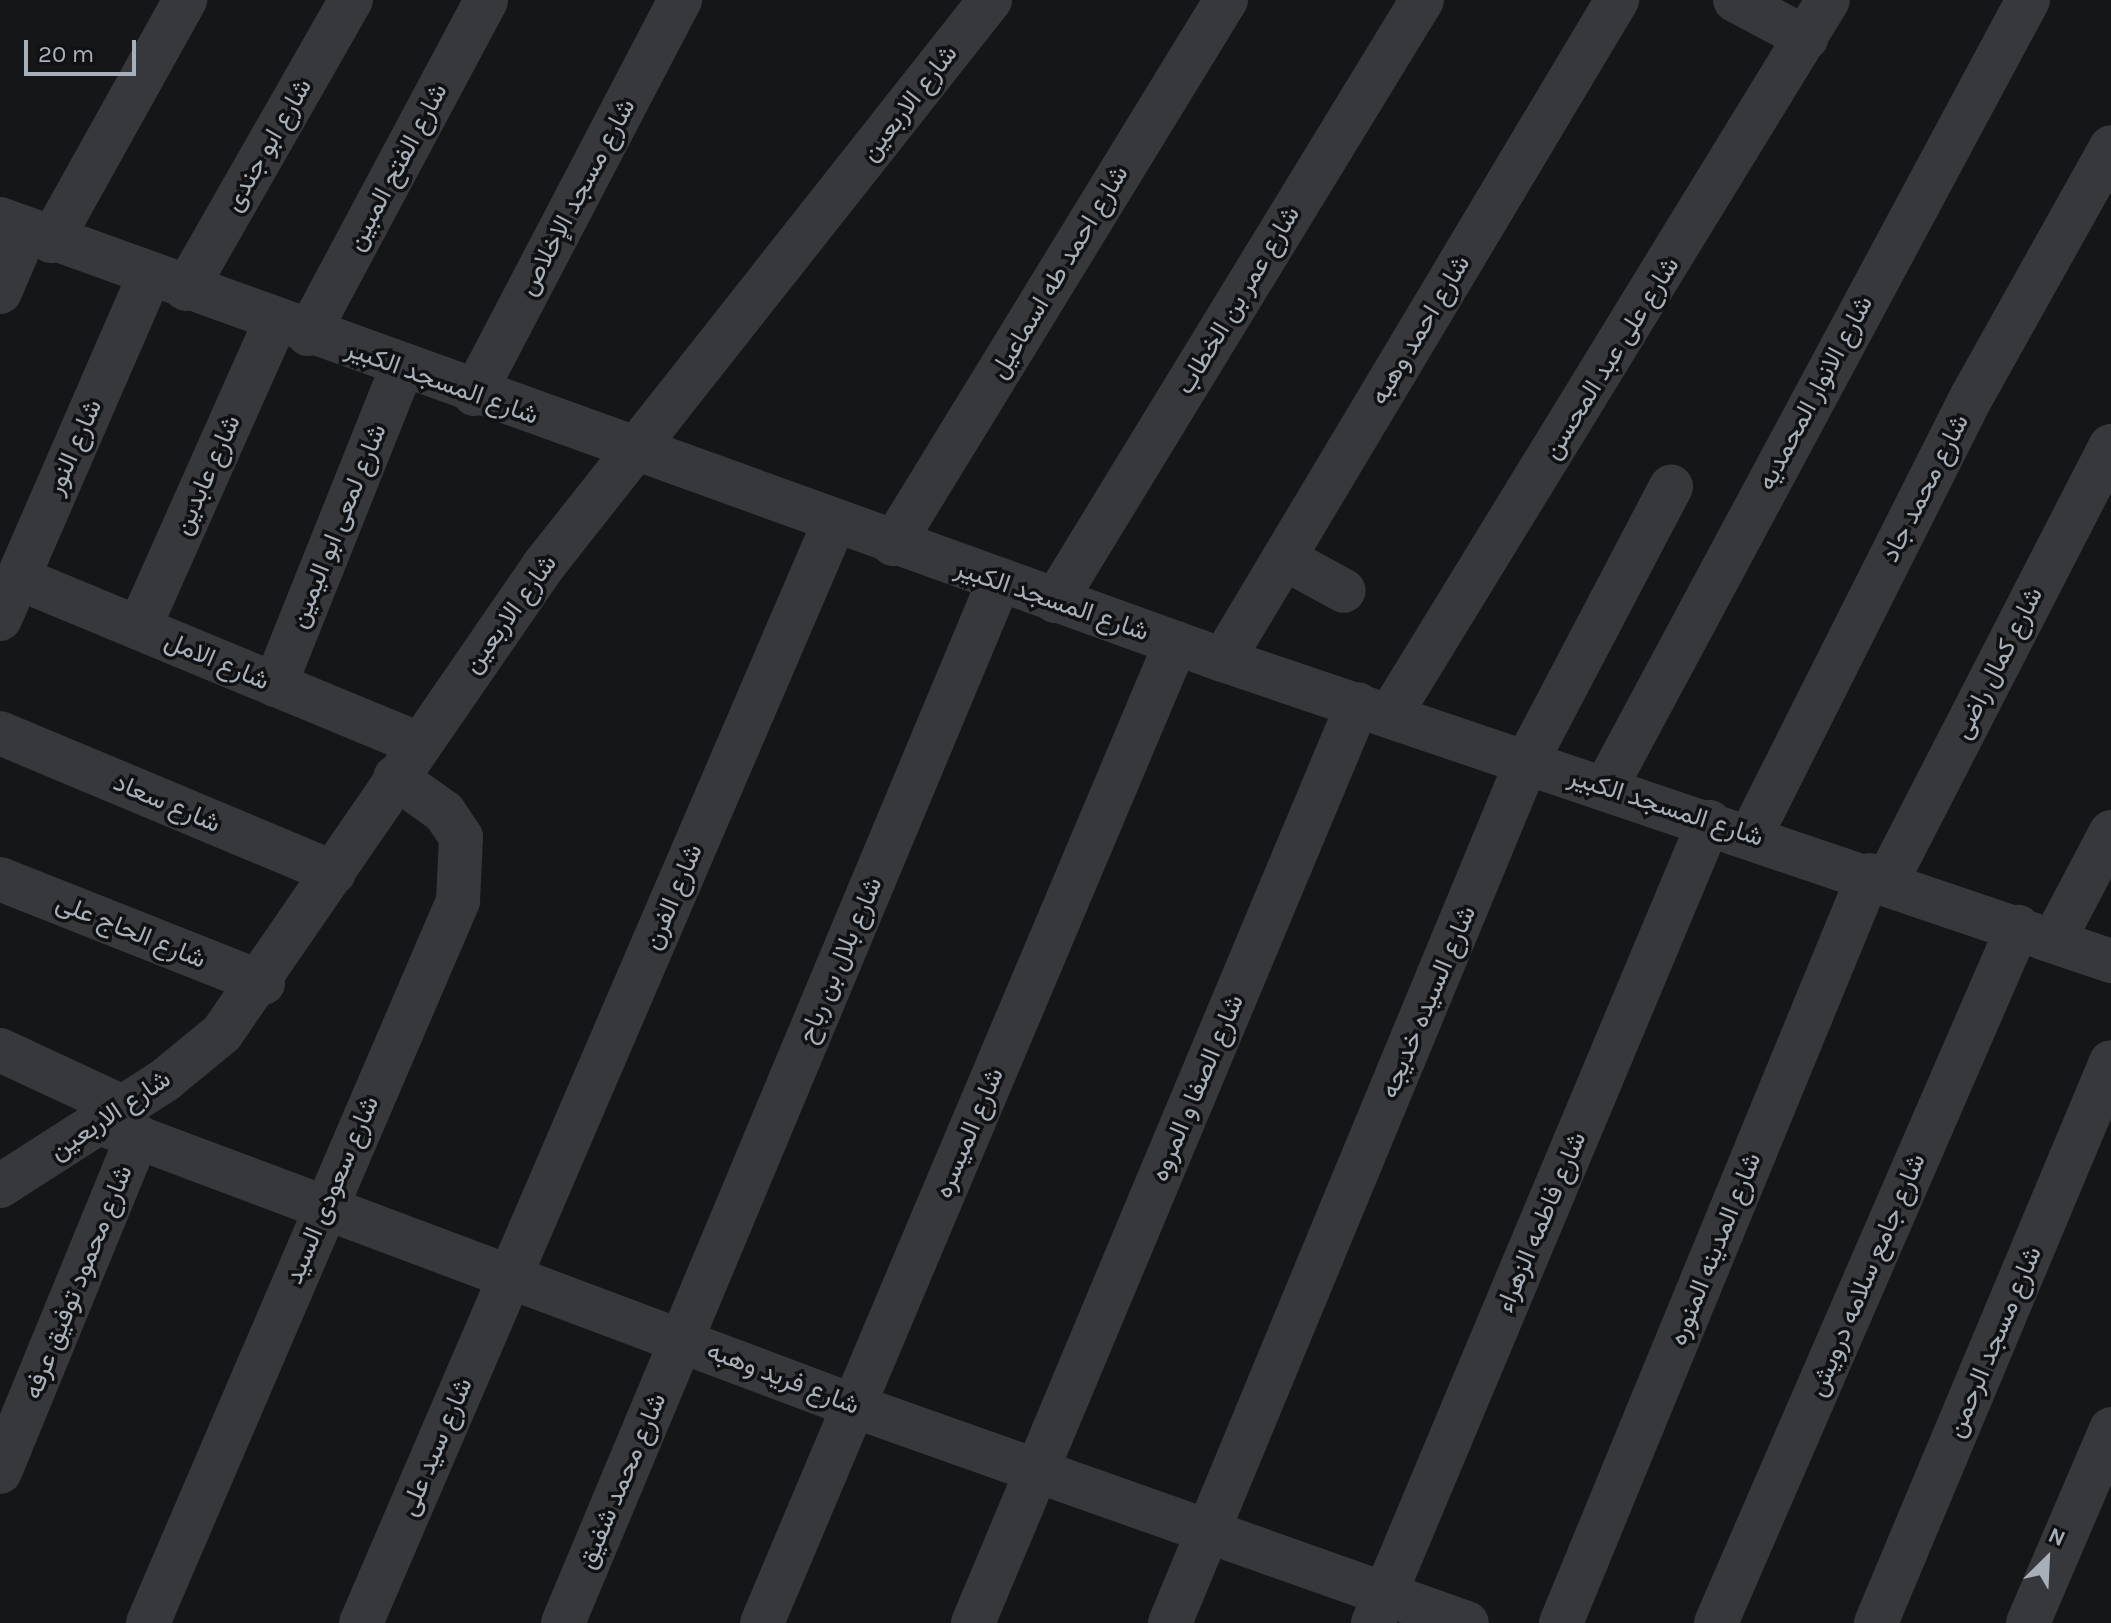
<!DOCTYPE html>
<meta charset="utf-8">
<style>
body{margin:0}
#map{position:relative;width:2111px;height:1623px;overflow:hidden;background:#151617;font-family:Karla,Vazirmatn,sans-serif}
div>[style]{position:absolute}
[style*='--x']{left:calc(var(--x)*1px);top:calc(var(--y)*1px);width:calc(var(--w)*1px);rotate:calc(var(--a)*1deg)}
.minor>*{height:44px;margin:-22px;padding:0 22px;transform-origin:22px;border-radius:22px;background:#36383c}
span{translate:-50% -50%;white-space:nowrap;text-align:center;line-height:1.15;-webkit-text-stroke:7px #101112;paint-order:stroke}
.street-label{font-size:26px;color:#a7afb8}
.north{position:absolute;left:2007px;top:1519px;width:80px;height:80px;-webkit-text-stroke:6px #101112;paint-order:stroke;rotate:24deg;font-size:22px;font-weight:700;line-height:32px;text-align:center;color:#a7afb8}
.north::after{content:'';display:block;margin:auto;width:28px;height:36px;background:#a7afb8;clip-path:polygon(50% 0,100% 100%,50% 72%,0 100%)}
.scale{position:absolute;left:24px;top:40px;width:112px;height:36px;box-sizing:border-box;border:4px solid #a7afb8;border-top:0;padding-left:10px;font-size:24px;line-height:28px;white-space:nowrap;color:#a7afb8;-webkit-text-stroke:6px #101112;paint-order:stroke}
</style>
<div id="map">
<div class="minor">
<i style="--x:1735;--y:0;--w:81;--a:28.2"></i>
<i style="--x:0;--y:219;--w:1300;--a:19.83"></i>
<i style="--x:1223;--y:660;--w:938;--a:18.72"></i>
<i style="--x:51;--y:241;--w:276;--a:-60.9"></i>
<i style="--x:186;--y:289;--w:333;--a:-60.3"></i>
<i style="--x:0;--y:292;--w:66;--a:-66.9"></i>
<i style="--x:308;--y:334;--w:378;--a:-61.9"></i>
<i style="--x:474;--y:394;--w:445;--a:-62.4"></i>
<i style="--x:893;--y:544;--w:638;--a:-58.53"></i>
<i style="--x:1284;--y:558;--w:68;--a:28.8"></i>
<i style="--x:18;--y:578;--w:431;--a:22.5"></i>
<i style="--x:1055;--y:601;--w:704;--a:-58.59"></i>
<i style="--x:0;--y:619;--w:374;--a:-66.5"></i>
<i style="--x:139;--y:628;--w:335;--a:-66"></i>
<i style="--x:1223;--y:660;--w:769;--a:-59.16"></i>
<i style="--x:275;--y:685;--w:341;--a:-68.2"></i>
<i style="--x:1390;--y:715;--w:838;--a:-58.51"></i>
<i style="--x:0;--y:733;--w:362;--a:22.7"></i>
<i style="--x:1606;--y:787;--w:893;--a:-61.8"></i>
<i style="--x:1751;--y:835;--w:491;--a:-63.3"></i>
<i style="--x:1972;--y:396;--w:285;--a:-60.8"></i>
<i style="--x:0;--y:879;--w:283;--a:21.6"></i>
<i style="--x:1887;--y:881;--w:489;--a:-62.8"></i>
<i style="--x:2054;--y:940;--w:122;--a:-62.2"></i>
<i style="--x:0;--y:1050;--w:138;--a:24.9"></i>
<i style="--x:102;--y:1124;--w:803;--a:20.56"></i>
<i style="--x:854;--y:1406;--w:650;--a:19.49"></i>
<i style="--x:0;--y:1186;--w:196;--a:-32.7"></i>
<i style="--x:165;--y:1080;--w:74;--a:-39.5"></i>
<i style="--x:222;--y:1033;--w:568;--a:-55.47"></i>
<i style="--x:544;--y:565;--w:720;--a:-51.71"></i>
<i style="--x:0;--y:1472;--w:363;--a:-67.7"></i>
<i style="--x:148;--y:1623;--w:786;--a:-66.76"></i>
<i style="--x:458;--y:901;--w:64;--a:-87.3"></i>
<i style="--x:461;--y:837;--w:30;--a:-124"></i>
<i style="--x:444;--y:812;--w:60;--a:-144.5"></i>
<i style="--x:361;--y:1623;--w:1197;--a:-66.73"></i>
<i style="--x:563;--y:1623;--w:1130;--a:-67.29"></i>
<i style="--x:762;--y:1623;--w:1064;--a:-67.1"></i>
<i style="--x:973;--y:1623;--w:996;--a:-67.27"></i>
<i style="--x:1170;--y:1623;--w:933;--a:-67.5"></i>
<i style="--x:1527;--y:761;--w:310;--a:-62.3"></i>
<i style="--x:1373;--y:1623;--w:869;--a:-67.24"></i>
<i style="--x:1561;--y:1623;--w:809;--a:-67.62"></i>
<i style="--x:1716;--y:1623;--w:759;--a:-66.54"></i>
<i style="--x:1876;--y:1623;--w:608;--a:-67.27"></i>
<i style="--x:2028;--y:1623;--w:211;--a:-66.8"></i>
</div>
<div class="street-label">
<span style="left:909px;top:103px;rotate:-52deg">شارع الاربعين</span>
<span style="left:268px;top:145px;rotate:-60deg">شارع ابو جندى</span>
<span style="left:397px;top:167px;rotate:-62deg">شارع الفتح المبين</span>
<span style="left:577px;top:197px;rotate:-62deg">شارع مسجد الإخلاص</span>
<span style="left:1059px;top:272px;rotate:-59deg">شارع احمد طه اسماعيل</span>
<span style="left:1238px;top:300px;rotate:-59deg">شارع عمر بن الخطاب</span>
<span style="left:1420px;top:330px;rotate:-59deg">شارع احمد وهبه</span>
<span style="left:1611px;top:358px;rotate:-58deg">شارع على عبد المحسن</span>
<span style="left:442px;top:382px;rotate:20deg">شارع المسجد الكبير</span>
<span style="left:1815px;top:393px;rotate:-62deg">شارع الانوار المحمديه</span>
<span style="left:74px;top:447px;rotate:-66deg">شارع النور</span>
<span style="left:207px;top:475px;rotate:-66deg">شارع عابدين</span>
<span style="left:1925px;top:488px;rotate:-63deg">شارع محمد جاد</span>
<span style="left:338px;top:526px;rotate:-68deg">شارع لمعى ابو اليمين</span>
<span style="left:1052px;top:600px;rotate:19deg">شارع المسجد الكبير</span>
<span style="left:510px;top:614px;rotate:-54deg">شارع الاربعين</span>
<span style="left:217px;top:661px;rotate:23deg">شارع الامل</span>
<span style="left:1998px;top:663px;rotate:-63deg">شارع كمال راضى</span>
<span style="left:167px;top:803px;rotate:23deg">شارع سعاد</span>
<span style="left:1666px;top:807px;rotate:18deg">شارع المسجد الكبير</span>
<span style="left:673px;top:897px;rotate:-67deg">شارع الفرن</span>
<span style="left:131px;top:931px;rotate:22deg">شارع الحاج على</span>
<span style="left:840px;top:960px;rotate:-67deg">شارع بلال بن رباح</span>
<span style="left:1428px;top:1002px;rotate:-67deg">شارع السيده خديجه</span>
<span style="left:1197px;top:1088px;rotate:-67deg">شارع الصفا و المروه</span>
<span style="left:110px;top:1115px;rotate:-34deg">شارع الاربعين</span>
<span style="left:969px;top:1133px;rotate:-67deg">شارع الميسره</span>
<span style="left:332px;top:1190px;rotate:-67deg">شارع سعودى السيد</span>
<span style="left:1541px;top:1222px;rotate:-67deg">شارع فاطمه الزهراء</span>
<span style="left:1715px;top:1249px;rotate:-68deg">شارع المدينه المنوره</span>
<span style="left:1867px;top:1275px;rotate:-67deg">شارع جامع سلامه درويش</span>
<span style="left:78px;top:1282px;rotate:-68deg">شارع محمود توفيق عرفه</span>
<span style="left:1994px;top:1342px;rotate:-67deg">شارع مسجد الرحمن</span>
<span style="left:783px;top:1378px;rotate:21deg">شارع فريد وهبه</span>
<span style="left:436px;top:1447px;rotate:-67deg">شارع سيد على</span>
<span style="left:622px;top:1481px;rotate:-67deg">شارع محمد شفيق</span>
</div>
<div class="north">N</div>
<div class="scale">20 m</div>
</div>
